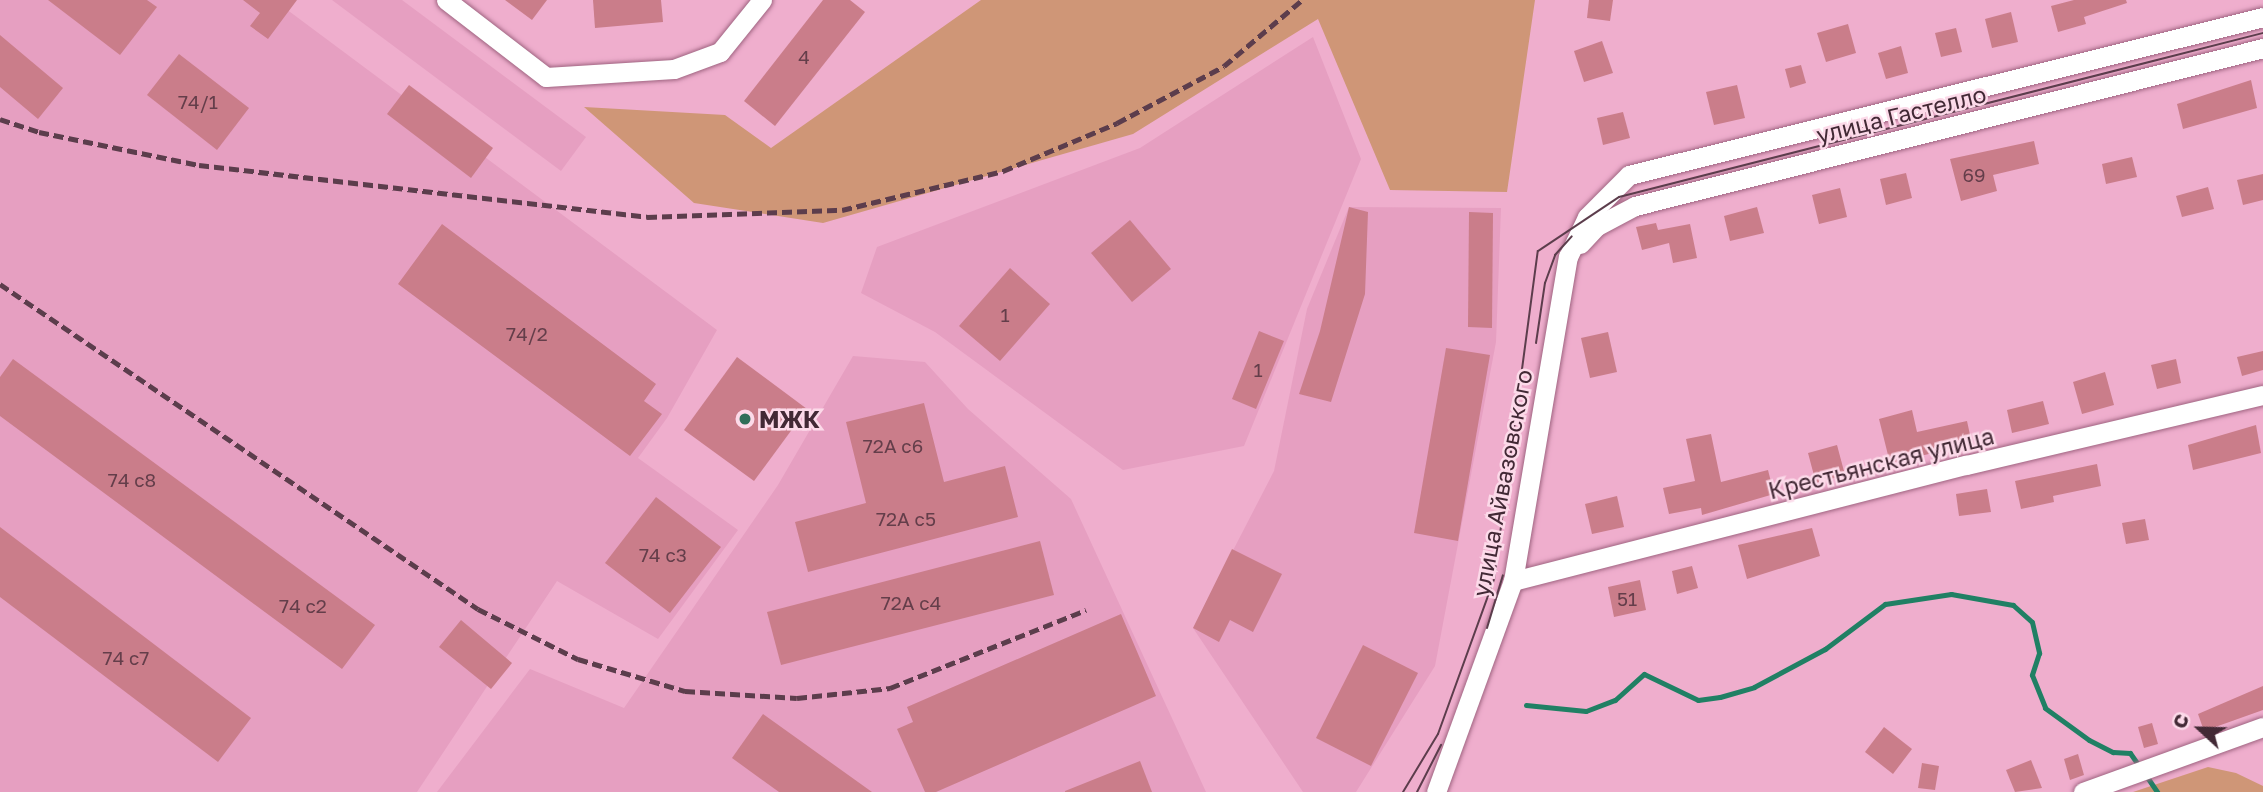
<!DOCTYPE html>
<meta charset="utf-8">
<style>
body{margin:0}
#map{position:relative;width:2263px;height:792px;overflow:hidden;background:#efaecd;font-family:"Golos Text",sans-serif}
div>[style]{position:absolute}
[style*='--x']{left:calc(var(--x)*1px);top:calc(var(--y)*1px);width:calc(var(--w)*1px);rotate:calc(var(--a)*1deg)}
.built>*{inset:0;background:#e69fc1}
.green>*{inset:0;background:#cf9677}
.stream>*{height:5px;margin:-2.5px;padding:0 2.5px;transform-origin:2.5px;border-radius:2.5px;background:#208064}
.building>*{inset:0;background:#ca7d8a}
.roads{filter:drop-shadow(0 0 2px #9f6481) drop-shadow(0 0 2px #9f6481)}
.minor>*{height:19px;margin:-9.5px;padding:0 9.5px;transform-origin:9.5px;border-radius:9.5px;background:#fff}
.tram>*{height:2px;margin:-1px;padding:0 1px;transform-origin:1px;border-radius:1px;background:#5c3d4c}
.rail>*{height:5px;margin-top:-2.5px;transform-origin:0;background:repeating-linear-gradient(90deg,#5c3d4c 0 10px,transparent 0 15px)}
.dots>*{width:19px;height:19px;translate:-50% -50%;box-sizing:border-box;border:4px solid #fcdae9;border-radius:50%}
span{translate:-50% -50%;white-space:nowrap;text-align:center;line-height:1.15;-webkit-text-stroke:5px #fcdae9;paint-order:stroke}
.number-label{font-size:19px;color:#643e4a}
.number-label span{-webkit-text-stroke-width:0}
.street-label{font-size:23px;color:#422935}
.poi-label{font-size:23px;color:#422935;font-weight:700}
.left{translate:0 -50%;text-align:left}
.north{position:absolute;left:2165px;top:694px;width:70px;height:70px;-webkit-text-stroke:5px #fcdae9;paint-order:stroke;rotate:292deg;font-size:19px;font-weight:700;line-height:28px;text-align:center;color:#422935}
.north::after{content:'';display:block;margin:auto;width:24px;height:32px;background:#422935;clip-path:polygon(50% 0,100% 100%,50% 72%,0 100%)}
</style>
<div id="map">
<div class="built">
<i style="clip-path:polygon(0 0,274px 0,717px 330px,667px 418px,638px 458px,738px 530px,658px 639px,557px 581px,417px 792px,0 792px)"></i>
<i style="clip-path:polygon(332px 0,402px 0,586px 137px,561px 171px)"></i>
<i style="clip-path:polygon(1313px 37px,1361px 159px,1244px 446px,1123px 470px,935px 332px,861px 293px,877px 247px,1140px 148px)"></i>
<i style="clip-path:polygon(1349px 207px,1501px 208px,1496px 342px,1435px 666px,1356px 792px,1303px 792px,1193px 628px,1274px 471px,1307px 309px)"></i>
<i style="clip-path:polygon(853px 356px,925px 362px,968px 409px,1071px 499px,1206px 792px,437px 792px,530px 669px,624px 708px,778px 485px)"></i>
</div>
<div class="green">
<i style="clip-path:polygon(981px 0,1535px 0,1507px 192px,1390px 190px,1318px 19px,1133px 134px,823px 223px,694px 203px,584px 107px,725px 115px,771px 148px)"></i>
<i style="clip-path:polygon(2208px 767px,2236px 773px,2263px 786px,2263px 792px,2133px 792px)"></i>
</div>
<div class="stream">
<i style="--x:1526;--y:705;--w:60;--a:5.7"></i>
<i style="--x:1586;--y:711;--w:31;--a:-21"></i>
<i style="--x:1615;--y:700;--w:39;--a:-42"></i>
<i style="--x:1644;--y:674;--w:60;--a:25.7"></i>
<i style="--x:1698;--y:700;--w:22;--a:-8"></i>
<i style="--x:1720;--y:697;--w:35;--a:-16"></i>
<i style="--x:1754;--y:687;--w:81;--a:-28.2"></i>
<i style="--x:1825;--y:649;--w:75;--a:-36.9"></i>
<i style="--x:1885;--y:604;--w:67;--a:-8.6"></i>
<i style="--x:1951;--y:594;--w:63;--a:10.1"></i>
<i style="--x:2013;--y:605;--w:25;--a:42"></i>
<i style="--x:2032;--y:622;--w:32;--a:77"></i>
<i style="--x:2039;--y:653;--w:23;--a:108"></i>
<i style="--x:2032;--y:675;--w:35;--a:68"></i>
<i style="--x:2045;--y:708;--w:54;--a:36"></i>
<i style="--x:2089;--y:740;--w:27;--a:27"></i>
<i style="--x:2113;--y:752;--w:17;--a:3"></i>
<i style="--x:2130;--y:753;--w:16;--a:55"></i>
<i style="--x:2145;--y:774;--w:22;--a:56"></i>
</div>
<div class="building">
<i style="clip-path:polygon(48px 0,147px 0,157px 7px,120px 55px)"></i>
<i style="clip-path:polygon(243px 0,297px 0,268px 39px,250px 26px,260px 13px)"></i>
<i style="clip-path:polygon(505px 0,547px 0,532px 20px)"></i>
<i style="clip-path:polygon(593px 0,661px 0,663px 22px,595px 28px)"></i>
<i style="clip-path:polygon(823px 0,850px 0,865px 12px,775px 126px,744px 101px)"></i>
<i style="clip-path:polygon(1589px 0,1613px 0,1610px 21px,1587px 18px)"></i>
<i style="clip-path:polygon(2074px 0,2126px 0,2127px 3px,2084px 17px,2086px 24px,2058px 32px,2051px 6px)"></i>
<i style="clip-path:polygon(2011px 12px,2018px 42px,1992px 48px,1985px 19px)"></i>
<i style="clip-path:polygon(1848px 24px,1856px 53px,1826px 62px,1817px 33px)"></i>
<i style="clip-path:polygon(1956px 28px,1962px 52px,1941px 57px,1935px 33px)"></i>
<i style="clip-path:polygon(0 35px,63px 88px,38px 119px,0 87px)"></i>
<i style="clip-path:polygon(1602px 41px,1613px 73px,1584px 82px,1574px 51px)"></i>
<i style="clip-path:polygon(1901px 46px,1908px 73px,1886px 79px,1878px 53px)"></i>
<i style="clip-path:polygon(179px 54px,249px 108px,217px 150px,147px 95px)"></i>
<i style="clip-path:polygon(1801px 65px,1806px 83px,1790px 88px,1785px 69px)"></i>
<i style="clip-path:polygon(2251px 80px,2257px 108px,2183px 129px,2177px 104px)"></i>
<i style="clip-path:polygon(409px 85px,493px 148px,471px 178px,387px 114px)"></i>
<i style="clip-path:polygon(1737px 85px,1745px 118px,1714px 125px,1706px 92px)"></i>
<i style="clip-path:polygon(1623px 112px,1630px 138px,1603px 145px,1597px 118px)"></i>
<i style="clip-path:polygon(2034px 141px,2039px 164px,1993px 175px,1997px 191px,1961px 201px,1950px 159px)"></i>
<i style="clip-path:polygon(2132px 157px,2137px 177px,2106px 184px,2102px 164px)"></i>
<i style="clip-path:polygon(1906px 173px,1912px 198px,1886px 205px,1880px 179px)"></i>
<i style="clip-path:polygon(2263px 174px,2263px 200px,2243px 205px,2237px 180px)"></i>
<i style="clip-path:polygon(2208px 187px,2214px 209px,2182px 217px,2176px 196px)"></i>
<i style="clip-path:polygon(1840px 188px,1847px 217px,1819px 224px,1812px 195px)"></i>
<i style="clip-path:polygon(1349px 207px,1368px 212px,1365px 294px,1331px 402px,1299px 394px,1320px 331px)"></i>
<i style="clip-path:polygon(1757px 207px,1764px 233px,1730px 241px,1724px 216px)"></i>
<i style="clip-path:polygon(1469px 212px,1493px 213px,1492px 328px,1468px 327px)"></i>
<i style="clip-path:polygon(1130px 220px,1171px 269px,1132px 302px,1091px 253px)"></i>
<i style="clip-path:polygon(1656px 223px,1658px 230px,1690px 224px,1697px 258px,1673px 263px,1669px 243px,1642px 250px,1636px 227px)"></i>
<i style="clip-path:polygon(442px 224px,656px 384px,644px 401px,662px 414px,630px 456px,398px 284px)"></i>
<i style="clip-path:polygon(1010px 268px,1050px 304px,1000px 361px,959px 326px)"></i>
<i style="clip-path:polygon(1259px 331px,1284px 341px,1256px 409px,1232px 399px)"></i>
<i style="clip-path:polygon(1608px 332px,1617px 372px,1590px 378px,1581px 338px)"></i>
<i style="clip-path:polygon(1446px 348px,1490px 355px,1458px 541px,1414px 533px)"></i>
<i style="clip-path:polygon(2263px 351px,2263px 370px,2242px 376px,2237px 357px)"></i>
<i style="clip-path:polygon(737px 357px,807px 409px,754px 481px,684px 430px)"></i>
<i style="clip-path:polygon(13px 359px,375px 625px,342px 669px,0 416px,0 377px)"></i>
<i style="clip-path:polygon(2176px 359px,2181px 383px,2157px 389px,2151px 365px)"></i>
<i style="clip-path:polygon(2105px 372px,2114px 405px,2082px 414px,2073px 382px)"></i>
<i style="clip-path:polygon(2043px 401px,2049px 424px,2012px 433px,2007px 410px)"></i>
<i style="clip-path:polygon(924px 403px,944px 482px,1005px 466px,1018px 517px,808px 572px,795px 522px,866px 503px,846px 422px)"></i>
<i style="clip-path:polygon(1912px 410px,1917px 432px,1967px 421px,1972px 444px,1890px 463px,1879px 419px)"></i>
<i style="clip-path:polygon(2256px 425px,2261px 453px,2193px 470px,2188px 445px)"></i>
<i style="clip-path:polygon(1711px 434px,1721px 482px,1768px 470px,1774px 494px,1702px 515px,1701px 508px,1669px 514px,1663px 488px,1695px 481px,1686px 439px)"></i>
<i style="clip-path:polygon(1837px 445px,1845px 475px,1816px 483px,1808px 453px)"></i>
<i style="clip-path:polygon(2097px 464px,2101px 486px,2053px 496px,2054px 502px,2021px 509px,2015px 481px)"></i>
<i style="clip-path:polygon(1987px 489px,1991px 512px,1959px 516px,1956px 494px)"></i>
<i style="clip-path:polygon(1617px 496px,1624px 527px,1592px 534px,1585px 504px)"></i>
<i style="clip-path:polygon(656px 497px,721px 547px,670px 613px,605px 563px)"></i>
<i style="clip-path:polygon(2145px 519px,2149px 540px,2126px 544px,2122px 523px)"></i>
<i style="clip-path:polygon(0 527px,251px 718px,218px 762px,0 597px)"></i>
<i style="clip-path:polygon(1812px 528px,1820px 556px,1747px 579px,1738px 545px)"></i>
<i style="clip-path:polygon(1040px 541px,1054px 595px,781px 665px,767px 612px)"></i>
<i style="clip-path:polygon(1232px 549px,1282px 574px,1253px 632px,1230px 620px,1219px 642px,1193px 628px)"></i>
<i style="clip-path:polygon(1692px 566px,1698px 588px,1677px 594px,1672px 571px)"></i>
<i style="clip-path:polygon(1640px 580px,1646px 610px,1614px 617px,1608px 587px)"></i>
<i style="clip-path:polygon(1121px 614px,1156px 696px,936px 792px,925px 792px,897px 729px,913px 722px,907px 707px)"></i>
<i style="clip-path:polygon(461px 620px,512px 663px,491px 689px,439px 647px)"></i>
<i style="clip-path:polygon(1363px 645px,1418px 673px,1371px 766px,1316px 738px)"></i>
<i style="clip-path:polygon(2263px 686px,2263px 710px,2204px 731px,2198px 714px)"></i>
<i style="clip-path:polygon(763px 714px,872px 792px,779px 792px,732px 758px)"></i>
<i style="clip-path:polygon(2152px 723px,2158px 744px,2144px 748px,2138px 727px)"></i>
<i style="clip-path:polygon(1884px 727px,1912px 749px,1893px 774px,1865px 752px)"></i>
<i style="clip-path:polygon(2078px 754px,2084px 775px,2070px 780px,2064px 759px)"></i>
<i style="clip-path:polygon(2031px 760px,2042px 788px,2015px 792px,2006px 770px)"></i>
<i style="clip-path:polygon(1140px 761px,1152px 792px,1065px 792px,1065px 791px)"></i>
<i style="clip-path:polygon(1922px 763px,1939px 766px,1935px 790px,1918px 788px)"></i>
</div>
<div class="roads">
<div class="minor">
<i style="--x:446;--y:0;--w:126;--a:37.6"></i>
<i style="--x:546;--y:77;--w:128;--a:-3.6"></i>
<i style="--x:674;--y:69;--w:49;--a:-20.3"></i>
<i style="--x:720;--y:52;--w:67;--a:-51.1"></i>
<i style="--x:1580;--y:244;--w:25;--a:-47"></i>
<i style="--x:1597;--y:226;--w:43;--a:-27.8"></i>
<i style="--x:1635;--y:206;--w:648;--a:-14.12"></i>
<i style="--x:1513;--y:581;--w:468;--a:-14.4"></i>
<i style="--x:1966;--y:465;--w:305;--a:-13.3"></i>
<i style="--x:1436;--y:792;--w:225;--a:-70"></i>
<i style="--x:1513;--y:581;--w:329;--a:-80.4"></i>
<i style="--x:1568;--y:257;--w:44;--a:-64.6"></i>
<i style="--x:1587;--y:217;--w:59;--a:-45"></i>
<i style="--x:1629;--y:175;--w:653;--a:-13.99"></i>
<i style="--x:2083;--y:792;--w:191;--a:-19.9"></i>
</div>
</div>
<div class="tram">
<i style="--x:1536;--y:343;--w:61;--a:-81.5"></i>
<i style="--x:1545;--y:283;--w:30;--a:-70"></i>
<i style="--x:1555;--y:255;--w:25;--a:-48"></i>
<i style="--x:1487;--y:628;--w:55;--a:-73.2"></i>
<i style="--x:1403;--y:792;--w:68;--a:-58.9"></i>
<i style="--x:1438;--y:734;--w:165;--a:-70.1"></i>
<i style="--x:1494;--y:579;--w:331;--a:-82.4"></i>
<i style="--x:1538;--y:251;--w:97;--a:-33.7"></i>
<i style="--x:1619;--y:197;--w:665;--a:-14.29"></i>
<i style="--x:1417;--y:792;--w:53;--a:-62.9"></i>
</div>
<div class="rail">
<i style="--x:0;--y:119;--w:41;--a:18.4"></i>
<i style="--x:39;--y:132;--w:163;--a:11.7"></i>
<i style="--x:199;--y:165;--w:451;--a:6.6"></i>
<i style="--x:647;--y:217;--w:195;--a:-2.1"></i>
<i style="--x:842;--y:210;--w:166;--a:-13.6"></i>
<i style="--x:1003;--y:171;--w:124;--a:-22.8"></i>
<i style="--x:1117;--y:123;--w:121;--a:-28"></i>
<i style="--x:1224;--y:66;--w:102;--a:-40.2"></i>
<i style="--x:0;--y:284;--w:578;--a:34.21"></i>
<i style="--x:478;--y:609;--w:112;--a:26.6"></i>
<i style="--x:578;--y:659;--w:112;--a:16.7"></i>
<i style="--x:685;--y:691;--w:112;--a:3.6"></i>
<i style="--x:797;--y:698;--w:94;--a:-6.1"></i>
<i style="--x:890;--y:688;--w:211;--a:-21.7"></i>
</div>
<div class="dots">
<i style="left:745px;top:419px;background:#306e59"></i>
</div>
<div class="number-label">
<span style="left:804px;top:57px">4</span>
<span style="left:198px;top:102px">74/1</span>
<span style="left:1974px;top:175px">69</span>
<span style="left:1005px;top:315px">1</span>
<span style="left:527px;top:334px">74/2</span>
<span style="left:1258px;top:370px">1</span>
<span style="left:893px;top:446px">72А с6</span>
<span style="left:132px;top:480px">74 с8</span>
<span style="left:906px;top:519px">72А с5</span>
<span style="left:663px;top:555px">74 с3</span>
<span style="left:1627px;top:599px">51</span>
<span style="left:911px;top:603px">72А с4</span>
<span style="left:303px;top:606px">74 с2</span>
<span style="left:126px;top:658px">74 с7</span>
</div>
<div class="street-label">
<span style="left:1901px;top:114px;rotate:-14deg">улица Гастелло</span>
<span style="left:1881px;top:463px;rotate:-14deg">Крестьянская улица</span>
<span style="left:1502px;top:483px;rotate:-79deg">улица Айвазовского</span>
</div>
<div class="poi-label">
<span class="left" style="left:759px;top:419px">МЖК</span>
</div>
<div class="north">С</div>
</div>
